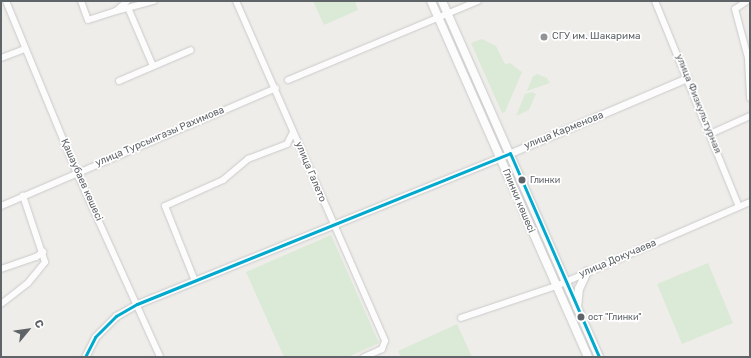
<!DOCTYPE html>
<meta charset="utf-8">
<style>
body{margin:0}
#map{position:relative;width:751px;height:358px;overflow:hidden;background:#efedea;font-family:Rubik,sans-serif}
div>[style]{position:absolute}
[style*='--x']{left:calc(var(--x)*1px);top:calc(var(--y)*1px);width:calc(var(--w)*1px);rotate:calc(var(--a)*1deg)}
.green>*{inset:0;background:#daead6}
.roads{filter:drop-shadow(0 0 1px #c9caca) drop-shadow(0 0 1px #c9caca)}
.minor>*{height:6px;margin:-3px;padding:0 3px;transform-origin:3px;border-radius:3px;background:#fdfcfc}
.tertiary>*{height:7px;margin:-3.5px;padding:0 3.5px;transform-origin:3.5px;border-radius:3.5px;background:#fdfcfc}
.secondary>*{height:8px;margin:-4px;padding:0 4px;transform-origin:4px;border-radius:4px;background:#fdfcfc}
.bus-1>*{height:3px;margin:-1.5px;padding:0 1.5px;transform-origin:1.5px;border-radius:1.5px;background:#00a9ce}
.dots>*{width:11px;height:11px;translate:-50% -50%;box-sizing:border-box;border:2px solid #fff;border-radius:50%}
span{translate:-50% -50%;white-space:nowrap;text-align:center;line-height:1.15;-webkit-text-stroke:3.5px #fff;paint-order:stroke}
.bus-label{font-size:9px;color:#5f6468}
.left{translate:0 -50%;text-align:left}
.poi-label{font-size:10px;color:#5f6468}
.street-label{font-size:10px;color:#5f6468}
.frame{position:absolute;inset:0;border:2px solid #5f6468;pointer-events:none}
.north{position:absolute;left:8px;top:310px;width:40px;height:40px;-webkit-text-stroke:3px #fff;paint-order:stroke;rotate:61deg;font-size:11px;font-weight:700;line-height:16px;text-align:center;color:#5f6468}
.north::after{content:'';display:block;margin:auto;width:14px;height:18px;background:#5f6468;clip-path:polygon(50% 0,100% 100%,50% 72%,0 100%)}
</style>
<div id="map">
<div class="green">
<i style="clip-path:polygon(313px 1px,355px 1px,358px 10px,324px 25px)"></i>
<i style="clip-path:polygon(482px 39px,496px 46px,505px 64px,510px 63px,522px 72px,505px 112px,502px 113px,471px 43px)"></i>
<i style="clip-path:polygon(537px 74px,547px 78px,550px 83px,527px 91px,533px 76px)"></i>
<i style="clip-path:polygon(532px 92px,536px 94px,529px 110px,516px 116px,525px 94px)"></i>
<i style="clip-path:polygon(331px 235px,379px 343px,348px 357px,284px 357px,246px 272px)"></i>
<i style="clip-path:polygon(708px 263px,733px 323px,682px 344px,657px 284px)"></i>
<i style="clip-path:polygon(457px 324px,472px 357px,401px 357px,398px 351px)"></i>
</div>
<div class="roads">
<div class="minor">
<i style="--x:6;--y:1;--w:186;--a:67.6"></i>
<i style="--x:77;--y:173;--w:202;--a:65.7"></i>
<i style="--x:81;--y:1;--w:20;--a:70"></i>
<i style="--x:88;--y:20;--w:29;--a:-18"></i>
<i style="--x:116;--y:11;--w:15;--a:-42"></i>
<i style="--x:236;--y:1;--w:371;--a:66.3"></i>
<i style="--x:385;--y:341;--w:9;--a:111"></i>
<i style="--x:382;--y:349;--w:20;--a:156"></i>
<i style="--x:655;--y:1;--w:222;--a:67.8"></i>
<i style="--x:747;--y:1;--w:14;--a:146"></i>
<i style="--x:735;--y:9;--w:51;--a:75.1"></i>
<i style="--x:748;--y:58;--w:40;--a:87.1"></i>
<i style="--x:129;--y:10;--w:61;--a:66.8"></i>
<i style="--x:116;--y:11;--w:39;--a:-15"></i>
<i style="--x:1;--y:58;--w:26;--a:-21"></i>
<i style="--x:288;--y:80;--w:206;--a:-22.6"></i>
<i style="--x:119;--y:81;--w:78;--a:-23.3"></i>
<i style="--x:710;--y:134;--w:44;--a:-24.2"></i>
<i style="--x:1;--y:206;--w:299;--a:-23.2"></i>
<i style="--x:1;--y:269;--w:37;--a:-19"></i>
<i style="--x:36;--y:257;--w:9;--a:-36"></i>
<i style="--x:195;--y:281;--w:81;--a:-111.8"></i>
<i style="--x:165;--y:206;--w:64;--a:-24.1"></i>
<i style="--x:223;--y:180;--w:33;--a:-40"></i>
<i style="--x:248;--y:159;--w:42;--a:-21"></i>
<i style="--x:287;--y:144;--w:13;--a:-63"></i>
<i style="--x:1;--y:304;--w:34;--a:-38"></i>
<i style="--x:28;--y:283;--w:27;--a:-51"></i>
<i style="--x:45;--y:262;--w:70;--a:-108.4"></i>
<i style="--x:461;--y:318;--w:100;--a:-18.6"></i>
<i style="--x:556;--y:286;--w:211;--a:-23.4"></i>
</div>
<div class="tertiary">
<i style="--x:85;--y:357;--w:22;--a:-63"></i>
<i style="--x:95;--y:337;--w:30;--a:-45"></i>
<i style="--x:116;--y:316;--w:24;--a:-30"></i>
<i style="--x:137;--y:304;--w:385;--a:-22"></i>
<i style="--x:494;--y:160;--w:210;--a:-23"></i>
</div>
<div class="secondary">
<i style="--x:431;--y:1;--w:389;--a:66.2"></i>
<i style="--x:442;--y:1;--w:389;--a:66.2"></i>
<i style="--x:577;--y:307;--w:18;--a:-84"></i>
<i style="--x:579;--y:289;--w:19;--a:-65"></i>
</div>
</div>
<div class="bus-1">
<i style="--x:85;--y:357;--w:22;--a:-63"></i>
<i style="--x:95;--y:337;--w:30;--a:-45"></i>
<i style="--x:116;--y:316;--w:24;--a:-30"></i>
<i style="--x:137;--y:304;--w:402;--a:-22"></i>
<i style="--x:510;--y:153;--w:223;--a:66.4"></i>
</div>
<div class="dots">
<i style="left:544px;top:37px;background:#919496"></i>
<i style="left:522px;top:180px;background:#5f6468"></i>
<i style="left:581px;top:317px;background:#5f6468"></i>
</div>
<div class="bus-label">
<span class="left" style="left:530px;top:180px">Глинки</span>
<span class="left" style="left:588px;top:317px">ост "Глинки"</span>
</div>
<div class="poi-label">
<span class="left" style="left:552px;top:37px">СГУ им. Шакарима</span>
</div>
<div class="street-label">
<span style="left:698px;top:104px;rotate:68deg">улица Физкультурная</span>
<span style="left:564px;top:131px;rotate:-22deg">улица Карменова</span>
<span style="left:160px;top:137px;rotate:-23deg">улица Турсынгазы Рахимова</span>
<span style="left:310px;top:172px;rotate:67deg">улица Галето</span>
<span style="left:81px;top:180px;rotate:66deg">Қашаубаев көшесі</span>
<span style="left:518px;top:201px;rotate:67deg">Глинки көшесі</span>
<span style="left:618px;top:259px;rotate:-23deg">улица Докучаева</span>
</div>
<div class="frame"></div>
<div class="north">С</div>
</div>
